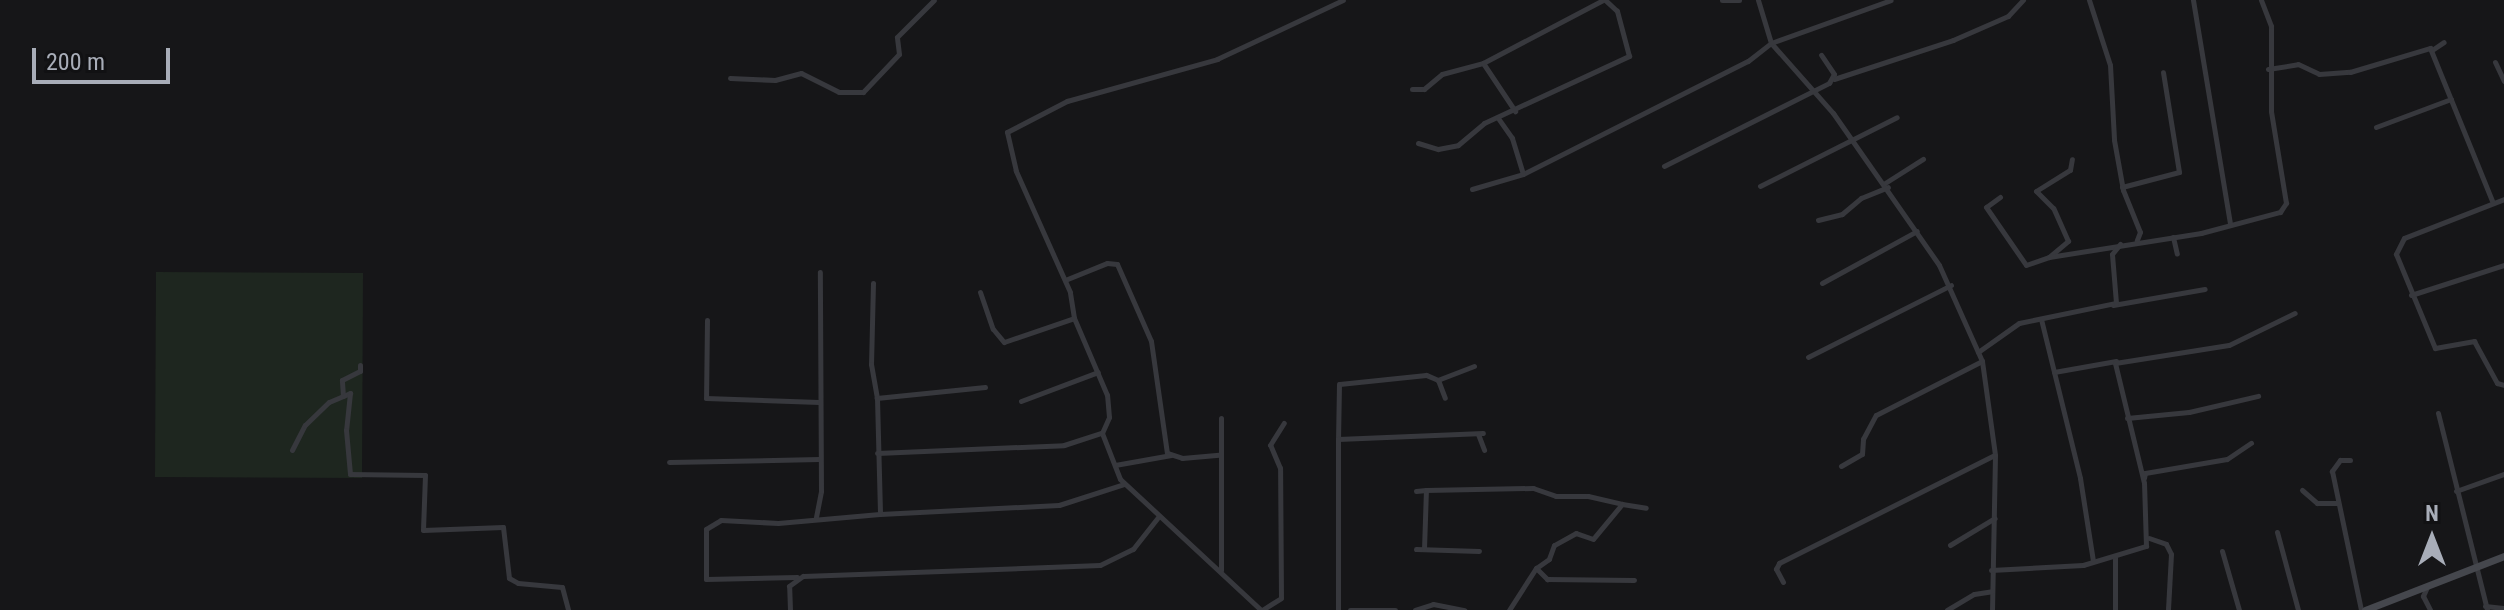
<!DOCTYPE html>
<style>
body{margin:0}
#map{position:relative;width:2504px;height:610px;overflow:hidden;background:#161618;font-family:"Roboto Condensed",sans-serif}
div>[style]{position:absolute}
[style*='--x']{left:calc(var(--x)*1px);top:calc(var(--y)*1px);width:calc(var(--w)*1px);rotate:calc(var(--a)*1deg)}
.green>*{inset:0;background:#1e261f}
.street>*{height:5px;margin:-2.5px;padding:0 2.5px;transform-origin:2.5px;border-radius:2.5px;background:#37383d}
.secondary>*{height:7px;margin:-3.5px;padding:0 3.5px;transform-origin:3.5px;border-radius:3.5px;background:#45474d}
span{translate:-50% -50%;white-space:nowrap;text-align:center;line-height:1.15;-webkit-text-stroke:7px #111113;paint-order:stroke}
.north{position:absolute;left:2392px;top:498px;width:80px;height:80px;-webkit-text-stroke:6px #111113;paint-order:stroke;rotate:0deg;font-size:22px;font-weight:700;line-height:32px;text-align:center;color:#a8adb8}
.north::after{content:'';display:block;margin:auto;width:28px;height:36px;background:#a8adb8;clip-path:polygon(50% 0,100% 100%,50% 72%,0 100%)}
.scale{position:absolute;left:32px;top:48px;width:138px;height:36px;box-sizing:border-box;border:4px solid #a8adb8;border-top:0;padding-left:10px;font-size:24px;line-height:28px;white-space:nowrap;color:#a8adb8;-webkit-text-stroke:6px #111113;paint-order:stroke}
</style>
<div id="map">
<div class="green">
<i style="clip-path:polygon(156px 272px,363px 273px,362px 478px,155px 477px)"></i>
</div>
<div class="street">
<i style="--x:1722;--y:0;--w:17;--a:0"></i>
<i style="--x:1758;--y:0;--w:45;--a:73.2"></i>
<i style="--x:1771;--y:43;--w:94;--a:48.5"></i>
<i style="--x:1833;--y:113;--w:185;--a:55.1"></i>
<i style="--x:1939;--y:265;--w:105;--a:65.9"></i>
<i style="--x:1982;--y:361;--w:95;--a:82.1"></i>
<i style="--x:1995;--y:455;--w:155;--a:91.1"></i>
<i style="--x:2089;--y:0;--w:68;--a:72.1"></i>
<i style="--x:2110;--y:65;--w:75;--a:86.9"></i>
<i style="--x:2114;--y:140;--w:51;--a:79.8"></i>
<i style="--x:2123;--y:190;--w:45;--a:68"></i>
<i style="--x:2140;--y:232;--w:9;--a:111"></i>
<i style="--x:2193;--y:0;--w:227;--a:80.6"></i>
<i style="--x:2432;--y:50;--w:14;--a:-34"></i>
<i style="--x:2495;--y:62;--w:21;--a:65"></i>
<i style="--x:1483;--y:63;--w:58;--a:56.3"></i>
<i style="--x:2268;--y:69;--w:30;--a:-9"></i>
<i style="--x:2298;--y:64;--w:23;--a:25"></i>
<i style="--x:2319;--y:74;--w:31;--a:-4"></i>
<i style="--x:2350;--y:72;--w:84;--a:-16.7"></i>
<i style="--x:2430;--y:48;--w:167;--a:67.9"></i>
<i style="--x:730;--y:78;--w:45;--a:2.5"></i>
<i style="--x:775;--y:80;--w:27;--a:-15"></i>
<i style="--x:801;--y:73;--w:42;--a:26.6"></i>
<i style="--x:839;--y:92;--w:24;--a:0"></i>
<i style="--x:863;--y:92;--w:52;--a:-46.5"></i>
<i style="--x:899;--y:54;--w:17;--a:-97"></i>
<i style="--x:897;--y:37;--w:52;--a:-45"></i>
<i style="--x:1834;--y:79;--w:125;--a:-18.1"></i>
<i style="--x:1953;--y:40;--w:60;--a:-23.6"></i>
<i style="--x:2008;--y:16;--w:22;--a:-47"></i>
<i style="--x:1412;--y:89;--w:12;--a:0"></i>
<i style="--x:1424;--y:89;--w:23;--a:-40"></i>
<i style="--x:1442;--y:74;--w:42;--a:-15"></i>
<i style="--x:1483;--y:63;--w:136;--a:-27.7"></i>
<i style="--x:2376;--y:127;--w:80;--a:-20.5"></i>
<i style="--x:1418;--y:143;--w:21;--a:17"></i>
<i style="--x:1438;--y:149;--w:20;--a:-11"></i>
<i style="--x:1458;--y:145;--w:34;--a:-40"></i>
<i style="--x:1484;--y:123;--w:160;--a:-24.8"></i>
<i style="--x:1629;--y:56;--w:47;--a:-104.9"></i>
<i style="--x:1617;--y:11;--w:16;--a:-137"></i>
<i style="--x:1664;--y:166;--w:185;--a:-26.7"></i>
<i style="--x:1829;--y:83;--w:10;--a:-61"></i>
<i style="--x:1834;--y:74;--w:23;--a:-124"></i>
<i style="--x:1523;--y:174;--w:252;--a:-26.7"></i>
<i style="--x:1748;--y:61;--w:29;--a:-38"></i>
<i style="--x:1771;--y:43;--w:127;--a:-19.7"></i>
<i style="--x:1885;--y:183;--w:45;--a:-32.3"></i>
<i style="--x:1760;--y:186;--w:153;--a:-26.7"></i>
<i style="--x:2122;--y:187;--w:59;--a:-14.7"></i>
<i style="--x:2179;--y:172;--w:101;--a:-99.1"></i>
<i style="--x:1472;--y:189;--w:53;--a:-16.4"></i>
<i style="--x:1523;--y:174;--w:38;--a:-107"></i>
<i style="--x:1512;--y:138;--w:24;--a:-125"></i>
<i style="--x:2000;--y:197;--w:17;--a:144"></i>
<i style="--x:1986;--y:207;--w:70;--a:55.4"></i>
<i style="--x:2026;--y:265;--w:24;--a:-19"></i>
<i style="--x:2049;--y:257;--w:25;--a:-40"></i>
<i style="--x:2068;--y:241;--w:36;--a:-114"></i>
<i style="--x:2053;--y:208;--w:24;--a:-135"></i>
<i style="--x:2036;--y:191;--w:40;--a:-32"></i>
<i style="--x:2070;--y:170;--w:11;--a:-80"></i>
<i style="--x:2504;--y:199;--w:107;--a:158.7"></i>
<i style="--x:2404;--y:238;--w:18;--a:117"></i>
<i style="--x:2396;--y:254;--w:102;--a:67.5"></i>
<i style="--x:2435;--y:348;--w:40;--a:-10"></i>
<i style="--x:2474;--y:341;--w:48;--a:61.3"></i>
<i style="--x:2497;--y:383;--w:7;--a:16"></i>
<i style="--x:1818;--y:220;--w:25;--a:-14"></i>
<i style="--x:1842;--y:214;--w:25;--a:-40"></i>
<i style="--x:1861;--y:198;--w:29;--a:-22"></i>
<i style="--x:2173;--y:237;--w:17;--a:77"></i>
<i style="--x:2049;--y:257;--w:154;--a:-9"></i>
<i style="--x:2201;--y:233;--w:82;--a:-14.9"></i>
<i style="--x:2280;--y:212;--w:11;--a:-56"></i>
<i style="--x:2286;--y:203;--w:93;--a:-99.3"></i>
<i style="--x:2271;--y:111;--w:85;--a:-90"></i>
<i style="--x:2271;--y:26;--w:28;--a:-111"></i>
<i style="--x:1065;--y:280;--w:45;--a:-22"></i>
<i style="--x:1107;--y:263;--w:10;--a:6"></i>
<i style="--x:1117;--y:264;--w:84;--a:66.2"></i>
<i style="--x:1151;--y:341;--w:113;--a:81.9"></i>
<i style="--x:1167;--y:453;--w:16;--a:18"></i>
<i style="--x:1182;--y:458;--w:37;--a:-5"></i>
<i style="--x:873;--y:283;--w:81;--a:91.4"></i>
<i style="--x:871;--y:364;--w:35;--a:80"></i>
<i style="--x:1822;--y:283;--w:108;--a:-28.7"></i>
<i style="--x:980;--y:292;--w:39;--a:71"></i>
<i style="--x:993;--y:329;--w:17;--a:50"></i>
<i style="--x:1004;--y:342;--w:74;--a:-18.9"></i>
<i style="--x:2411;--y:295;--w:98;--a:-17.9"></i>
<i style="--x:2113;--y:305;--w:93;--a:-9.9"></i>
<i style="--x:2041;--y:319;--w:164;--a:76.2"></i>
<i style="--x:2080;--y:478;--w:84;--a:81.1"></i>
<i style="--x:707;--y:320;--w:78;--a:90.7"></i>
<i style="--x:706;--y:398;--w:113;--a:2"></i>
<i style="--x:1978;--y:352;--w:50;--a:-35.3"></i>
<i style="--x:2019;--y:323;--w:99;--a:-11.7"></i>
<i style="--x:2116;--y:303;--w:49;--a:-94.7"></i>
<i style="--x:2112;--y:254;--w:13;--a:-51"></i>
<i style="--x:1808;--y:357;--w:160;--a:-26.7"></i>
<i style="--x:1474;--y:366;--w:39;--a:159"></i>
<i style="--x:1438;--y:380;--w:13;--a:-157"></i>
<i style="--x:1426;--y:375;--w:87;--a:174.1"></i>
<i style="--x:1339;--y:384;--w:55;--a:91"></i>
<i style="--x:1338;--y:439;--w:145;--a:-2.4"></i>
<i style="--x:2054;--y:372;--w:63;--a:-10.1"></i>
<i style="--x:1438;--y:380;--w:19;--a:69"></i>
<i style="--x:985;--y:387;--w:109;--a:174.2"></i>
<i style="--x:877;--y:398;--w:116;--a:88.5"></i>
<i style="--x:880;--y:514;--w:179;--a:-2.9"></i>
<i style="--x:1059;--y:505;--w:68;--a:-17.9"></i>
<i style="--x:343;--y:396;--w:16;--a:-94"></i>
<i style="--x:342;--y:380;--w:20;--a:-27"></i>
<i style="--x:360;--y:371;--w:6;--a:-90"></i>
<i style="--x:1021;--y:401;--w:82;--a:-20.6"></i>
<i style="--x:2438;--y:413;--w:203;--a:76"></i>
<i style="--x:2127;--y:418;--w:62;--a:-5.5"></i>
<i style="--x:2189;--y:412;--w:71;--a:-13.1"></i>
<i style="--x:1478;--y:434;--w:17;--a:69"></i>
<i style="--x:1338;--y:439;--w:171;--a:90"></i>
<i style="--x:292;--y:450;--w:28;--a:-63"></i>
<i style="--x:305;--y:425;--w:33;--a:-44"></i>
<i style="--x:329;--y:402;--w:23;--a:-23"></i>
<i style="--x:350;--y:393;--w:37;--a:96"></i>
<i style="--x:346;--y:430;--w:44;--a:84.8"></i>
<i style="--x:350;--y:474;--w:75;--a:0.8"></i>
<i style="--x:425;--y:475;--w:55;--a:92.1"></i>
<i style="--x:423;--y:530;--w:80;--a:-2.1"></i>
<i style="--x:503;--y:527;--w:51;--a:83.3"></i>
<i style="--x:509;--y:578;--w:10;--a:29"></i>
<i style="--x:518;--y:583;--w:44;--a:5.2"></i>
<i style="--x:562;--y:587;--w:24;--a:75"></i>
<i style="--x:877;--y:453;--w:187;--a:-2.4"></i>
<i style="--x:1064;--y:445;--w:40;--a:-18"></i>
<i style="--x:2350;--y:460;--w:10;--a:180"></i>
<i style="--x:2340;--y:460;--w:14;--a:126"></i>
<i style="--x:2332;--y:471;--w:142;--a:78.2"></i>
<i style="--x:669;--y:462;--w:150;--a:-1.1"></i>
<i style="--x:1115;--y:465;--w:57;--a:-10.1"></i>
<i style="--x:1841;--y:466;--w:24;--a:-30"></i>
<i style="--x:1862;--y:454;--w:15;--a:-86"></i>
<i style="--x:1863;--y:439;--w:27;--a:-62"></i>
<i style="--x:1876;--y:415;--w:119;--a:-27"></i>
<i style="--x:2144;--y:478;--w:5;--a:-79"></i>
<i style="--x:2145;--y:473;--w:83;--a:-9.7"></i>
<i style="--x:2227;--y:459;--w:29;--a:-34"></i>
<i style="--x:2302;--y:490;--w:20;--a:41"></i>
<i style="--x:2317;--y:503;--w:21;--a:0"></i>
<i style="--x:1416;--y:491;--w:10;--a:-6"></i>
<i style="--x:2456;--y:491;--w:51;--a:-19.5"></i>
<i style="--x:1622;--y:504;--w:24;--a:9"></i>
<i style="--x:816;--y:517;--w:26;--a:-79"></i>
<i style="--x:821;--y:491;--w:219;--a:-90.3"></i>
<i style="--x:2277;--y:532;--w:81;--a:74.9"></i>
<i style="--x:2149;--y:538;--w:18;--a:19"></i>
<i style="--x:2166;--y:544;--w:11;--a:63"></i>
<i style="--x:2171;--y:554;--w:56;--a:93.1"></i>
<i style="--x:1950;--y:545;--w:52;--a:-31"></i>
<i style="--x:1416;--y:549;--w:63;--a:1.8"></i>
<i style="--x:1424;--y:549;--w:59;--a:-88.1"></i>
<i style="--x:1426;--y:490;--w:107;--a:-1.1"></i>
<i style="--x:1533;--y:488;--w:24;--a:19"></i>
<i style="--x:1556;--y:496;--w:32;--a:0"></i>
<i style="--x:1588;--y:496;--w:35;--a:13"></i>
<i style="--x:1622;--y:504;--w:45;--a:129.6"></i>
<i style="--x:1593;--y:539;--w:18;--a:-161"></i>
<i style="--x:1576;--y:533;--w:25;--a:151"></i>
<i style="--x:1554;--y:545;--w:15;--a:110"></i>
<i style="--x:1549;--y:559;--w:16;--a:145"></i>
<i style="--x:1536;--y:568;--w:50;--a:122.7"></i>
<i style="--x:2222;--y:551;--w:61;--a:73.9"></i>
<i style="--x:2115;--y:556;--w:54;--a:90"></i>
<i style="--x:1536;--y:568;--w:16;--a:45"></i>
<i style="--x:1547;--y:579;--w:87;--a:0.7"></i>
<i style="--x:1221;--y:570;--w:152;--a:-90"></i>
<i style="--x:1991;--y:570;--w:92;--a:-3.1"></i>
<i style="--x:2083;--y:565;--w:66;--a:-16.8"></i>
<i style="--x:2146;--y:546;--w:63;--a:-91.8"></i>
<i style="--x:2144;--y:483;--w:123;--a:-103.6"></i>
<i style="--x:2115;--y:363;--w:115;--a:-9"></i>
<i style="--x:2229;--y:345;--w:73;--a:-25.9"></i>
<i style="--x:797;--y:577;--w:91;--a:178.7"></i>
<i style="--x:706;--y:579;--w:50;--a:-90"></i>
<i style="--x:706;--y:529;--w:17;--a:-31"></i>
<i style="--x:721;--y:520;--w:57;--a:3"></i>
<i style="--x:778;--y:523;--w:102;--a:-5"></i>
<i style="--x:1783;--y:582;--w:15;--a:-118"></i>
<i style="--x:1776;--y:569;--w:7;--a:-63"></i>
<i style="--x:1779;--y:563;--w:241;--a:-26.6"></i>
<i style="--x:2427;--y:587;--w:10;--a:114"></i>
<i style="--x:2423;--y:596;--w:16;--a:63"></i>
<i style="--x:2485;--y:606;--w:19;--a:6"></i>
<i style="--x:790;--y:610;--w:24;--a:-92"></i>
<i style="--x:789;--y:586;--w:17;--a:-36"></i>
<i style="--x:803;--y:576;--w:297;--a:-2.1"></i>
<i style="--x:1100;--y:565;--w:37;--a:-26"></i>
<i style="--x:1133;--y:549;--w:42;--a:-51.8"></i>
<i style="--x:1261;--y:610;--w:192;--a:-137.1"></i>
<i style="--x:1120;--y:479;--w:49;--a:-111.4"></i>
<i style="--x:1102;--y:433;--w:17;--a:-66"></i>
<i style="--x:1109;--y:417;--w:22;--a:-95"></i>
<i style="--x:1107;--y:395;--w:84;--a:-113.2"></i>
<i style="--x:1074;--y:318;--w:26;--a:-99"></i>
<i style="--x:1070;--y:292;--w:133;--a:-114.1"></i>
<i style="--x:1016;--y:171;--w:40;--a:-103"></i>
<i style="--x:1007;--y:132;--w:68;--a:-27.3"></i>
<i style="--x:1067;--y:101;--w:156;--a:-15.6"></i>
<i style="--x:1217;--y:59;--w:139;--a:-25.1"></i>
<i style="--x:1262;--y:610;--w:22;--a:-32"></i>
<i style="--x:1281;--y:598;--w:130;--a:-90.4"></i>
<i style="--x:1280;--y:468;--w:25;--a:-113"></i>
<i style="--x:1270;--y:445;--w:26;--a:-58"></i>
<i style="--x:1350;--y:610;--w:45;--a:0"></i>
<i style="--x:1415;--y:610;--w:19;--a:-18"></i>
<i style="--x:1433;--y:604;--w:32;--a:11"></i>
<i style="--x:1947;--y:610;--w:31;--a:-31"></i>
<i style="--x:1974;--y:594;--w:18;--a:-9"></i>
</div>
<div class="secondary">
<i style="--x:2365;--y:610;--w:149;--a:-21.2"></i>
</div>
<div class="north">N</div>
<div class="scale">200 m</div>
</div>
